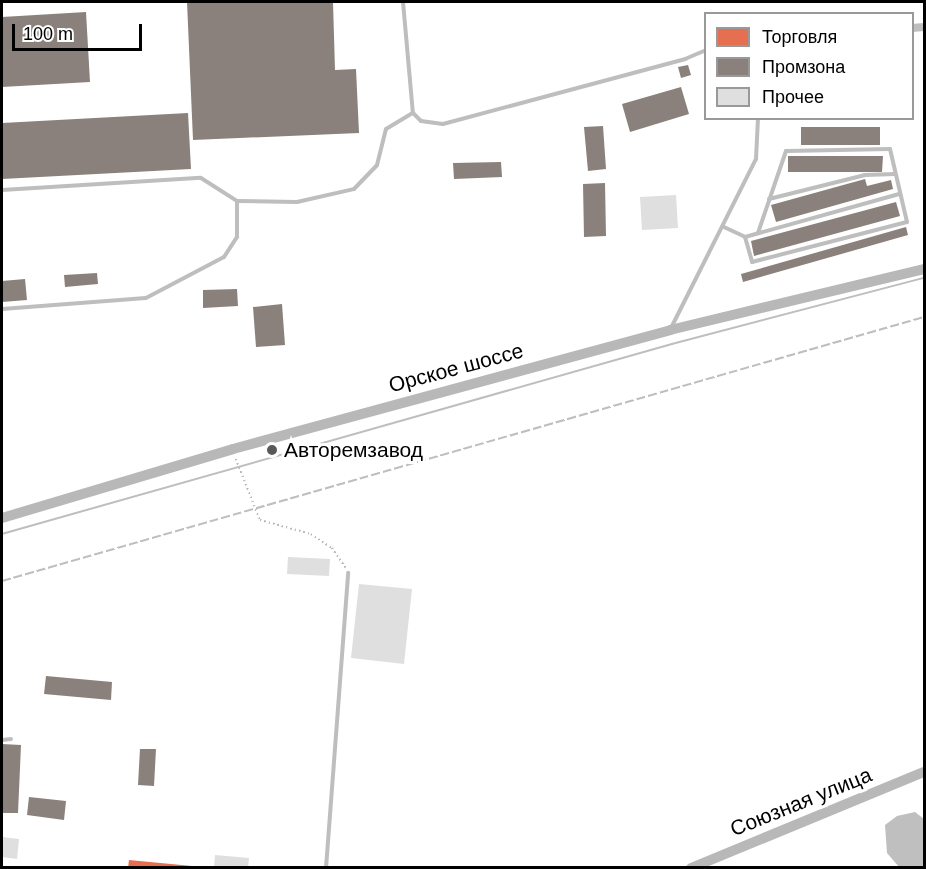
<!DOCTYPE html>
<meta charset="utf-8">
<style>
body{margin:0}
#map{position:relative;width:926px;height:869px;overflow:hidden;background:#fff;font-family:Helvetica,sans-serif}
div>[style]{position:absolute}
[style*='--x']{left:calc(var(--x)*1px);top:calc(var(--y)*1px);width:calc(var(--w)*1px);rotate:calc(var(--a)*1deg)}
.water>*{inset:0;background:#bfbfbf}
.shops>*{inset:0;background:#e76f51}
.industry>*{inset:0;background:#8a817c}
.building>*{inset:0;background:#dfdfdf}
.path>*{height:1.5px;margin-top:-0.75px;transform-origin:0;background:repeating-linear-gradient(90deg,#b9b9b9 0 1.5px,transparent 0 4.5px)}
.lane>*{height:4px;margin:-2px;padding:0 2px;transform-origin:2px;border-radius:2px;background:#bebebe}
.street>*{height:8px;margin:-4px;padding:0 4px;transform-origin:4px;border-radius:4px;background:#bebebe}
.secondary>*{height:10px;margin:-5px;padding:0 5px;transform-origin:5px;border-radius:5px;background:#b8b8b8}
.tram>*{height:1.5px;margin:-0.75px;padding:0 0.75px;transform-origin:0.75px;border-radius:0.75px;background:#bebebe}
.rail>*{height:2px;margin-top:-1px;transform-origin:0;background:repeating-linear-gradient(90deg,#bebebe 0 9px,transparent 0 12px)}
.dots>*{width:16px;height:16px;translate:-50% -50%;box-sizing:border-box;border:3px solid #fff;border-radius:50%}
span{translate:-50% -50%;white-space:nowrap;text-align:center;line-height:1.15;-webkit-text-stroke:6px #fff;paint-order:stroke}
.street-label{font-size:21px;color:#000}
.poi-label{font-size:21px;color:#000}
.left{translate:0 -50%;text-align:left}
.frame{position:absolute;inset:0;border:3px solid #000;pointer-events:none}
.legend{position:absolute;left:704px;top:12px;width:210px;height:108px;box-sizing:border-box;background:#fff;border:2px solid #999;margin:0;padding:8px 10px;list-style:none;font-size:18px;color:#000}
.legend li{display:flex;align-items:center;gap:12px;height:30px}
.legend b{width:30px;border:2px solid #999}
.scale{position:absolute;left:12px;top:24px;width:130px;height:27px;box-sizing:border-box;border:3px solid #000;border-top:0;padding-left:8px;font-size:18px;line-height:21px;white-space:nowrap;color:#000;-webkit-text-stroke:4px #fff;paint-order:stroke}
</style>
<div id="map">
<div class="water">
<i style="clip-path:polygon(915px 812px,924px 819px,924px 867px,899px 867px,887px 853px,885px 825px,897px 816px)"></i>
</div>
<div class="shops">
<i style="clip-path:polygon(129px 860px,192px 866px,192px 868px,128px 868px)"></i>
</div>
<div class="industry">
<i style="clip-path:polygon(187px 2px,333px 2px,335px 70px,356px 69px,359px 133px,193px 140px)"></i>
<i style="clip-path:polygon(86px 12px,90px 82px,2px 87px,2px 17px)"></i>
<i style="clip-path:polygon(688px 65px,691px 75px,681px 78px,678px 67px)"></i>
<i style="clip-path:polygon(681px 87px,689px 114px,630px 132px,622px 104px)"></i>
<i style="clip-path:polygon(188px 113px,191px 169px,2px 179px,2px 123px)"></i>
<i style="clip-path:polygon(603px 126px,606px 169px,588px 171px,584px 127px)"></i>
<i style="clip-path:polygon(801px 127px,880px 127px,880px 145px,801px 145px)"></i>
<i style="clip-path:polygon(788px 156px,883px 156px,882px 172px,788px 172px)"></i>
<i style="clip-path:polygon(501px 162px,502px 177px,454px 179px,453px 163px)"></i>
<i style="clip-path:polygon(865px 179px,867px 186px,891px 180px,893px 189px,776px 222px,771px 205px)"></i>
<i style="clip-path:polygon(605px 183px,606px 236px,584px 237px,583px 184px)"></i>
<i style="clip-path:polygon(896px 202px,900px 216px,754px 256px,751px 241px)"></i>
<i style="clip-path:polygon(906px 227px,908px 235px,743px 282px,741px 274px)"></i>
<i style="clip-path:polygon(97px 273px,98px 284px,65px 287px,64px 275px)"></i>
<i style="clip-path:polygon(25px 279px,27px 300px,2px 302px,2px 281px)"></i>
<i style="clip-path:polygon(237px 289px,238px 306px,203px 308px,203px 290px)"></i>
<i style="clip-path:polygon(282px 304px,285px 345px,256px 347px,253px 307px)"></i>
<i style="clip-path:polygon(46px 676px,112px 682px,111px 700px,44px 694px)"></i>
<i style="clip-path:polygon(2px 744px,21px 745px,18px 813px,2px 813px)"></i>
<i style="clip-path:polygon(140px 749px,156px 749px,154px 786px,138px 785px)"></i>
<i style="clip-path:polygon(29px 797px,66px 801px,64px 820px,27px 815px)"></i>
</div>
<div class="building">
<i style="clip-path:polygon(676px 195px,678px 228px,642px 230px,640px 197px)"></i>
<i style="clip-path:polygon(288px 557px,330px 559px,329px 576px,287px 574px)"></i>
<i style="clip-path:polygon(359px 584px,412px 589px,404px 664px,351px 658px)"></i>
<i style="clip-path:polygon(2px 837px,19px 839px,17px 859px,2px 857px)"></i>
<i style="clip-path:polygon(215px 855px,249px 858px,248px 868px,214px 868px)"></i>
</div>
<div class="path">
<i style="--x:236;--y:459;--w:66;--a:68.5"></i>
<i style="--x:260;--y:520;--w:53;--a:15.4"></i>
<i style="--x:311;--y:534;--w:25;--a:34"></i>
<i style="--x:332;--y:548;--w:24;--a:55"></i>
</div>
<div class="lane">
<i style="--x:403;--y:2;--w:111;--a:84.9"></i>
<i style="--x:413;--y:113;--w:11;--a:45"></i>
<i style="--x:421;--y:121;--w:22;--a:8"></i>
<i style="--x:443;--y:124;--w:251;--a:-15"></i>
<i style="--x:685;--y:59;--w:23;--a:-23"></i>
<i style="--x:2;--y:190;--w:199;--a:-3.5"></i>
<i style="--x:201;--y:178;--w:43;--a:32.6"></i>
<i style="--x:237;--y:201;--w:60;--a:1"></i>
<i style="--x:297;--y:202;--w:58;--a:-12.8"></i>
<i style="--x:354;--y:189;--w:33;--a:-46"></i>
<i style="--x:377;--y:165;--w:37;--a:-76"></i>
<i style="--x:386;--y:129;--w:31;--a:-31"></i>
<i style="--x:769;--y:199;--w:99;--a:-14"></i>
<i style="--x:865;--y:175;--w:30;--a:-2"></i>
<i style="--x:724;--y:227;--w:23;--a:25"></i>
<i style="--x:745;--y:237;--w:160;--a:-15.6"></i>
<i style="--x:745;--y:237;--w:26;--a:74"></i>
<i style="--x:752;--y:262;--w:160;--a:-14.5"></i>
<i style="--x:907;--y:222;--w:75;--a:-103.1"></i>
<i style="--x:890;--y:149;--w:104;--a:178.9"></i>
<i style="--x:786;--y:151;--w:87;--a:108.9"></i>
<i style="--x:2;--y:309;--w:144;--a:-4.4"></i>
<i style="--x:146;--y:298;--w:88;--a:-27.7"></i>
<i style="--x:224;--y:257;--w:24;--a:-57"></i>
<i style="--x:237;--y:237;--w:36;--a:-90"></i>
<i style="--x:672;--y:326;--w:187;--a:-63.3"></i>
<i style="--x:756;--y:159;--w:41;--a:-87.2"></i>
<i style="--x:2;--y:740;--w:9;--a:-6"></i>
<i style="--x:326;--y:868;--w:296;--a:-85.7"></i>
</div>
<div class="street">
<i style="--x:912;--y:28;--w:12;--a:-5"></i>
</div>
<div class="secondary">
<i style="--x:2;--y:518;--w:241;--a:-16.6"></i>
<i style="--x:233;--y:449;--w:453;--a:-15.2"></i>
<i style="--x:670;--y:330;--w:261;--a:-13.5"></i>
<i style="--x:691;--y:868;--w:252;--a:-22.4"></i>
</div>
<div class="tram">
<i style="--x:2;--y:534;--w:696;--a:-15.83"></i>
<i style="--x:672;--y:344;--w:260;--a:-14.7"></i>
</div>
<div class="rail">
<i style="--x:2;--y:581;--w:959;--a:-15.98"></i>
</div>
<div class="dots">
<i style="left:272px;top:450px;background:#595959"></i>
</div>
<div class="street-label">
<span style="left:456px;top:368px;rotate:-15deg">Орское шоссе</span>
<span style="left:801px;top:802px;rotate:-22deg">Союзная улица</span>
</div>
<div class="poi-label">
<span class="left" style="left:284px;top:450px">Авторемзавод</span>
</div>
<div class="frame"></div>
<ul class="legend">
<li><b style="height:16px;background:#e76f51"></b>Торговля</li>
<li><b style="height:16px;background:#8a817c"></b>Промзона</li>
<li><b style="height:16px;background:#dfdfdf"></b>Прочее</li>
</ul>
<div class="scale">100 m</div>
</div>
